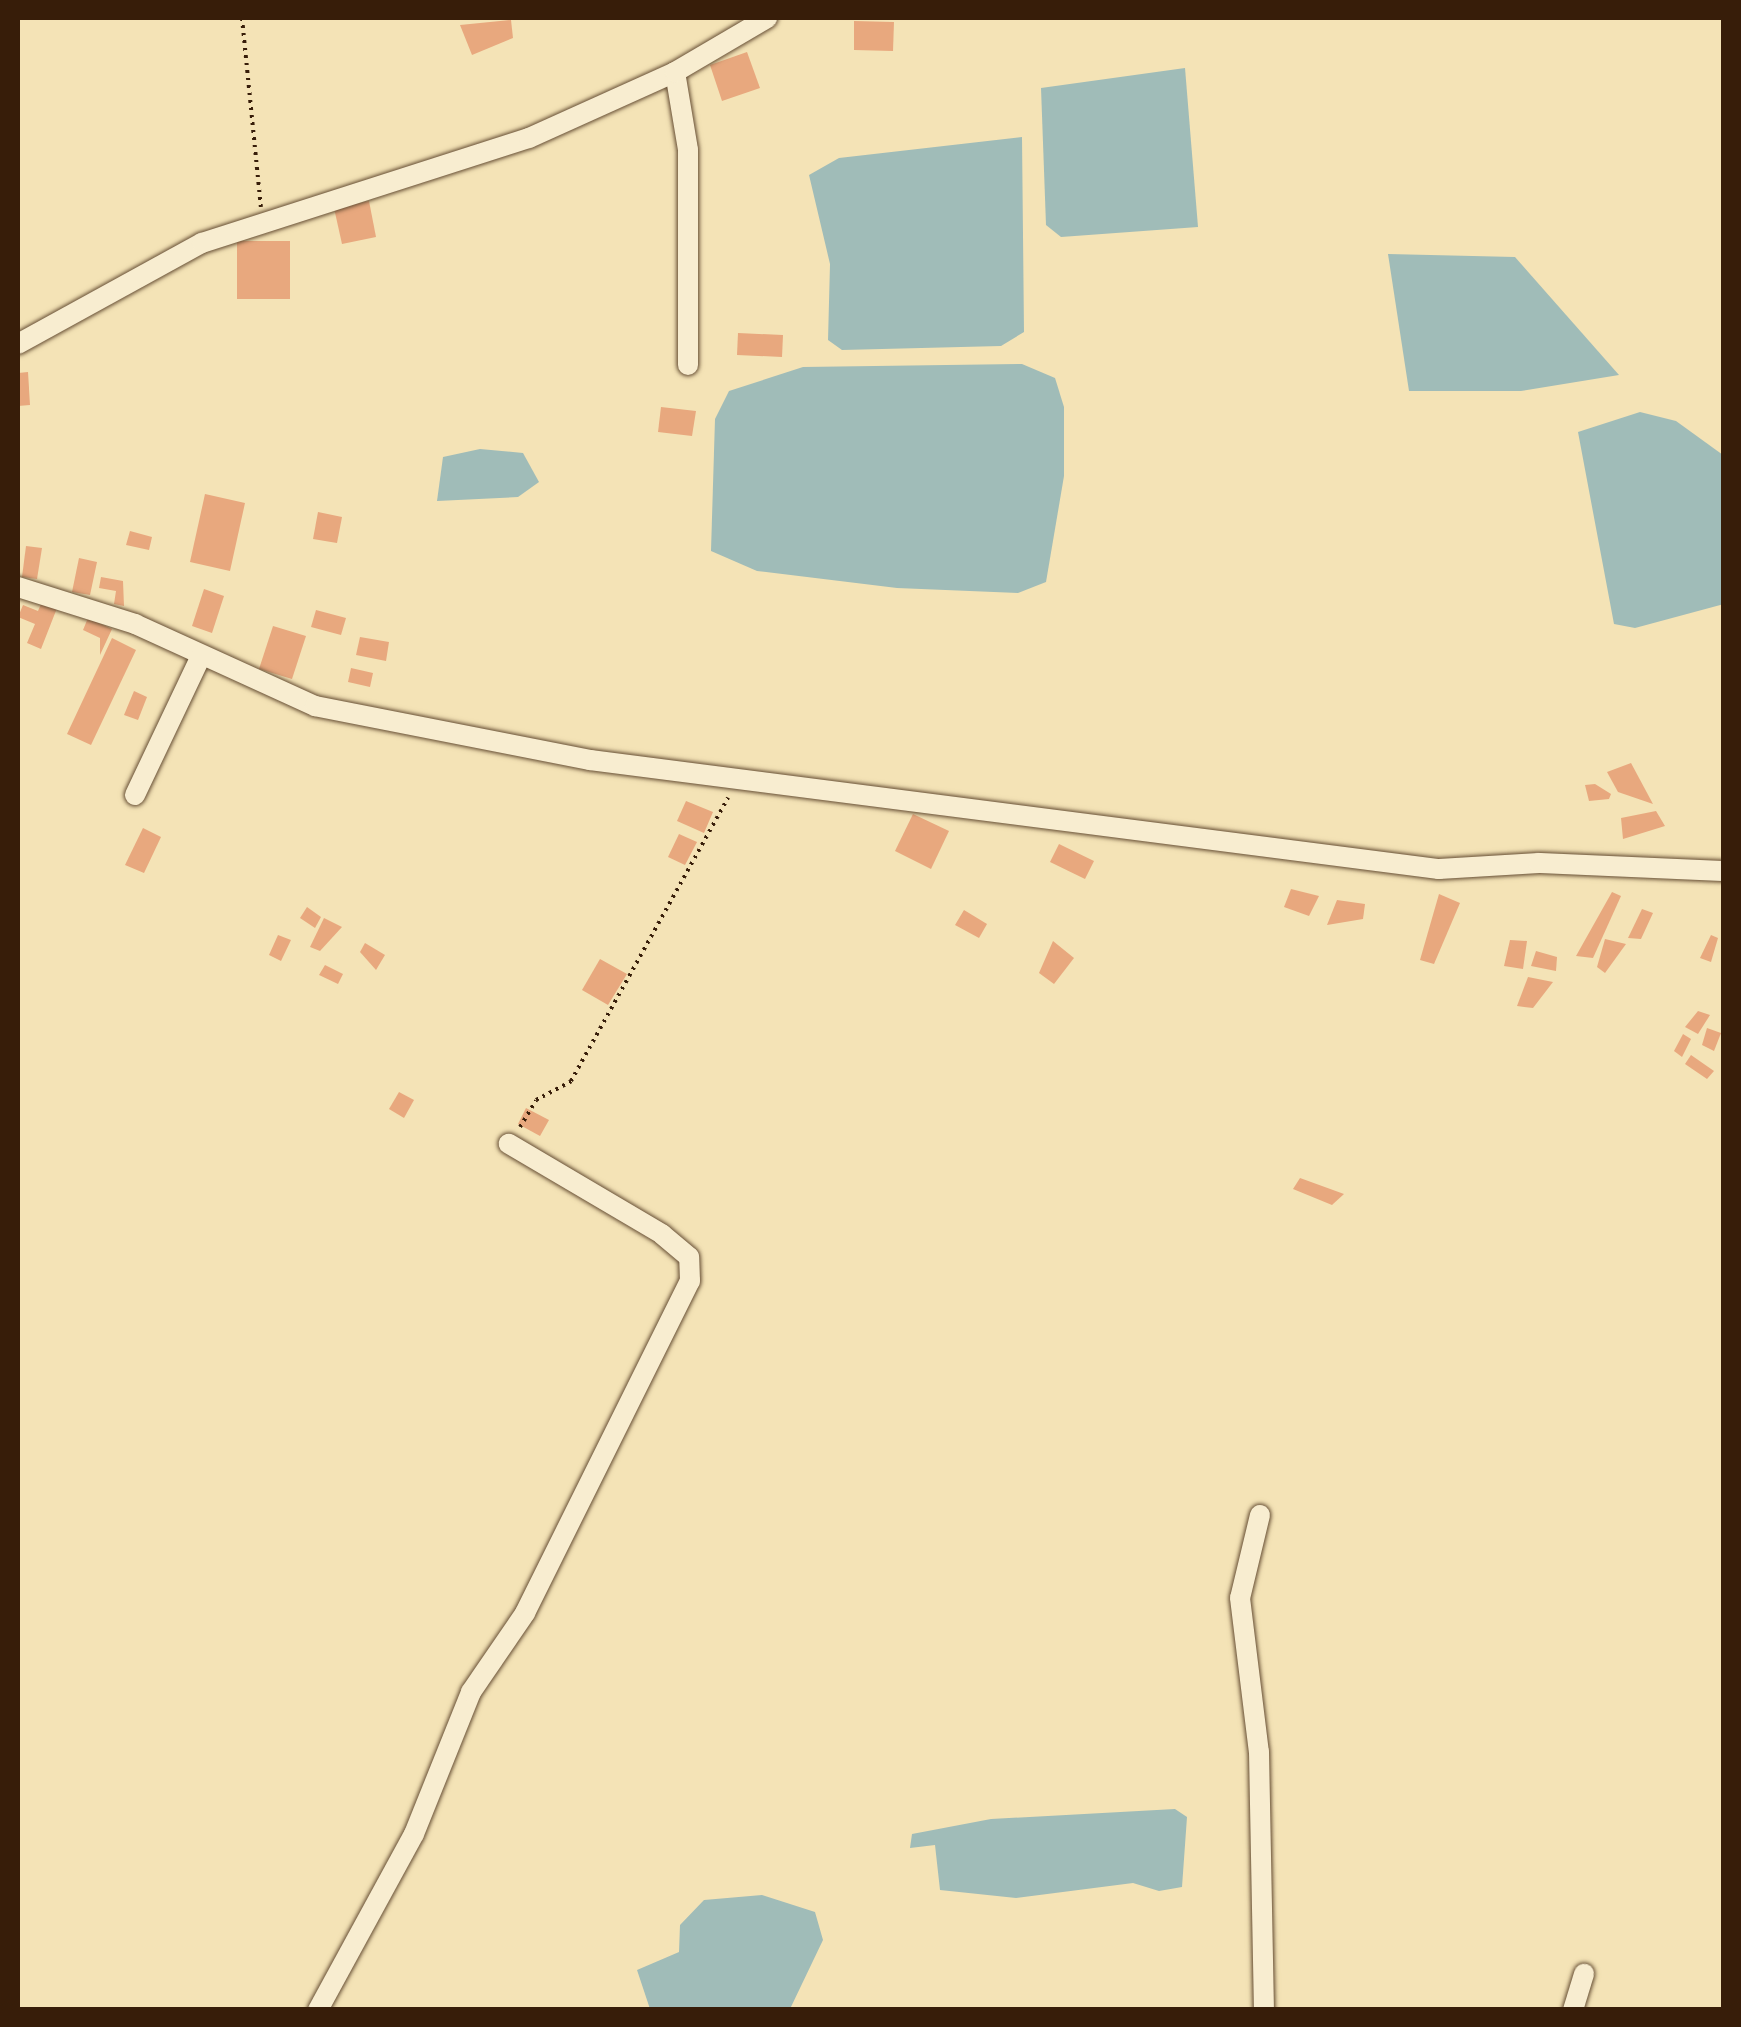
<!DOCTYPE html>
<style>
body{margin:0}
#map{position:relative;width:1741px;height:2027px;overflow:hidden;background:#f4e3b6;font-family:"IM FELL Great Primer",serif}
div>[style]{position:absolute}
[style*='--x']{left:calc(var(--x)*1px);top:calc(var(--y)*1px);width:calc(var(--w)*1px);rotate:calc(var(--a)*1deg)}
.water>*{inset:0;background:#a0bcb8}
.building>*{inset:0;background:#e8a87e}
.path>*{height:4px;margin-top:-2px;transform-origin:0;background:repeating-linear-gradient(90deg,#371d09 0 2.5px,transparent 0 7.5px)}
.roads{filter:drop-shadow(0 0 2px #664e34) drop-shadow(0 0 2px #664e34)}
.minor>*{height:20px;margin:-10px;padding:0 10px;transform-origin:10px;border-radius:10px;background:#f8edd0}
span{translate:-50% -50%;white-space:nowrap;text-align:center;line-height:1.15;-webkit-text-stroke:8px #f8edd0;paint-order:stroke}
.frame{position:absolute;inset:0;border:20px solid #371d09;pointer-events:none}
</style>
<div id="map">
<div class="water">
<i style="clip-path:polygon(1185px 68px,1198px 227px,1061px 237px,1046px 225px,1041px 88px)"></i>
<i style="clip-path:polygon(1022px 137px,1024px 332px,1001px 346px,842px 350px,828px 340px,830px 264px,809px 175px,839px 158px)"></i>
<i style="clip-path:polygon(1388px 254px,1515px 257px,1619px 375px,1521px 391px,1409px 391px)"></i>
<i style="clip-path:polygon(1022px 364px,1055px 378px,1064px 407px,1064px 476px,1046px 582px,1018px 593px,897px 588px,757px 571px,711px 551px,715px 419px,729px 391px,803px 367px)"></i>
<i style="clip-path:polygon(1640px 412px,1676px 421px,1723px 455px,1724px 604px,1635px 628px,1614px 624px,1578px 432px)"></i>
<i style="clip-path:polygon(480px 449px,523px 453px,539px 482px,518px 497px,437px 501px,443px 457px)"></i>
<i style="clip-path:polygon(1175px 1809px,1187px 1817px,1182px 1887px,1159px 1891px,1133px 1883px,1016px 1898px,940px 1890px,935px 1845px,910px 1848px,912px 1834px,991px 1819px)"></i>
<i style="clip-path:polygon(762px 1895px,815px 1912px,823px 1940px,790px 2009px,650px 2009px,637px 1970px,679px 1952px,680px 1925px,704px 1900px)"></i>
</div>
<div class="building">
<i style="clip-path:polygon(511px 20px,513px 38px,472px 55px,460px 25px)"></i>
<i style="clip-path:polygon(854px 21px,894px 22px,893px 51px,854px 50px)"></i>
<i style="clip-path:polygon(747px 52px,760px 88px,722px 101px,710px 65px)"></i>
<i style="clip-path:polygon(369px 201px,376px 237px,342px 244px,334px 208px)"></i>
<i style="clip-path:polygon(237px 241px,290px 241px,290px 299px,237px 299px)"></i>
<i style="clip-path:polygon(738px 333px,783px 335px,782px 357px,737px 355px)"></i>
<i style="clip-path:polygon(28px 372px,30px 405px,18px 406px,18px 373px)"></i>
<i style="clip-path:polygon(661px 407px,696px 411px,692px 436px,658px 432px)"></i>
<i style="clip-path:polygon(205px 494px,245px 503px,230px 571px,190px 562px)"></i>
<i style="clip-path:polygon(318px 512px,342px 517px,337px 543px,313px 539px)"></i>
<i style="clip-path:polygon(130px 531px,152px 537px,149px 550px,126px 545px)"></i>
<i style="clip-path:polygon(26px 546px,42px 548px,37px 579px,22px 577px)"></i>
<i style="clip-path:polygon(79px 558px,97px 562px,90px 595px,72px 592px)"></i>
<i style="clip-path:polygon(101px 577px,123px 581px,124px 606px,114px 604px,116px 591px,99px 588px)"></i>
<i style="clip-path:polygon(204px 589px,224px 596px,212px 633px,192px 626px)"></i>
<i style="clip-path:polygon(44px 597px,59px 603px,41px 649px,27px 643px,35px 624px,18px 617px,23px 605px,38px 611px)"></i>
<i style="clip-path:polygon(316px 610px,346px 618px,341px 635px,311px 627px)"></i>
<i style="clip-path:polygon(88px 618px,112px 629px,100px 655px,100px 638px,83px 630px)"></i>
<i style="clip-path:polygon(273px 626px,306px 636px,292px 679px,259px 669px)"></i>
<i style="clip-path:polygon(360px 637px,389px 642px,386px 661px,356px 655px)"></i>
<i style="clip-path:polygon(112px 638px,136px 650px,91px 745px,67px 734px)"></i>
<i style="clip-path:polygon(351px 668px,373px 673px,370px 687px,348px 682px)"></i>
<i style="clip-path:polygon(134px 691px,147px 697px,138px 720px,124px 715px)"></i>
<i style="clip-path:polygon(1631px 763px,1653px 804px,1618px 792px,1607px 772px)"></i>
<i style="clip-path:polygon(1595px 784px,1611px 794px,1609px 799px,1589px 801px,1585px 785px)"></i>
<i style="clip-path:polygon(686px 801px,713px 812px,704px 833px,677px 821px)"></i>
<i style="clip-path:polygon(1656px 811px,1665px 826px,1623px 839px,1621px 818px)"></i>
<i style="clip-path:polygon(913px 814px,949px 831px,931px 869px,895px 851px)"></i>
<i style="clip-path:polygon(143px 828px,161px 837px,144px 873px,125px 865px)"></i>
<i style="clip-path:polygon(679px 834px,697px 842px,685px 865px,668px 857px)"></i>
<i style="clip-path:polygon(1059px 844px,1094px 861px,1085px 879px,1050px 862px)"></i>
<i style="clip-path:polygon(1291px 889px,1319px 896px,1309px 916px,1284px 907px)"></i>
<i style="clip-path:polygon(1612px 892px,1621px 896px,1593px 958px,1576px 956px)"></i>
<i style="clip-path:polygon(1439px 894px,1460px 903px,1434px 964px,1420px 960px)"></i>
<i style="clip-path:polygon(1337px 900px,1365px 904px,1363px 919px,1327px 925px)"></i>
<i style="clip-path:polygon(307px 907px,321px 917px,315px 928px,300px 918px)"></i>
<i style="clip-path:polygon(1642px 909px,1653px 913px,1641px 939px,1628px 938px)"></i>
<i style="clip-path:polygon(964px 910px,987px 924px,979px 938px,955px 925px)"></i>
<i style="clip-path:polygon(324px 918px,342px 927px,320px 951px,310px 947px)"></i>
<i style="clip-path:polygon(278px 935px,291px 940px,281px 961px,269px 955px)"></i>
<i style="clip-path:polygon(1711px 935px,1718px 938px,1711px 962px,1700px 958px)"></i>
<i style="clip-path:polygon(1605px 939px,1626px 944px,1605px 973px,1597px 967px)"></i>
<i style="clip-path:polygon(1510px 940px,1527px 941px,1523px 969px,1504px 966px)"></i>
<i style="clip-path:polygon(1053px 941px,1074px 958px,1054px 984px,1039px 973px)"></i>
<i style="clip-path:polygon(365px 943px,385px 955px,376px 970px,360px 952px)"></i>
<i style="clip-path:polygon(1536px 951px,1557px 957px,1556px 971px,1531px 966px)"></i>
<i style="clip-path:polygon(600px 959px,627px 974px,608px 1005px,582px 990px)"></i>
<i style="clip-path:polygon(325px 965px,343px 974px,338px 984px,319px 975px)"></i>
<i style="clip-path:polygon(1528px 977px,1553px 982px,1533px 1008px,1517px 1006px)"></i>
<i style="clip-path:polygon(1698px 1011px,1710px 1015px,1698px 1034px,1685px 1027px)"></i>
<i style="clip-path:polygon(1707px 1028px,1721px 1033px,1714px 1051px,1702px 1045px)"></i>
<i style="clip-path:polygon(1683px 1034px,1691px 1039px,1682px 1057px,1674px 1051px)"></i>
<i style="clip-path:polygon(1691px 1055px,1714px 1071px,1707px 1079px,1685px 1064px)"></i>
<i style="clip-path:polygon(399px 1092px,414px 1100px,404px 1118px,389px 1109px)"></i>
<i style="clip-path:polygon(526px 1108px,549px 1120px,540px 1136px,518px 1124px)"></i>
<i style="clip-path:polygon(1300px 1178px,1344px 1194px,1332px 1205px,1293px 1189px)"></i>
</div>
<div class="path">
<i style="--x:242;--y:18;--w:190;--a:84.3"></i>
<i style="--x:520;--y:1127;--w:31;--a:-59"></i>
<i style="--x:536;--y:1100;--w:40;--a:-28"></i>
<i style="--x:571;--y:1081;--w:324;--a:-61"></i>
</div>
<div class="roads">
<div class="minor">
<i style="--x:675;--y:72;--w:79;--a:80.5"></i>
<i style="--x:688;--y:150;--w:215;--a:90"></i>
<i style="--x:18;--y:344;--w:210;--a:-28.8"></i>
<i style="--x:202;--y:243;--w:343;--a:-17.8"></i>
<i style="--x:529;--y:138;--w:160;--a:-24.3"></i>
<i style="--x:675;--y:72;--w:107;--a:-30.4"></i>
<i style="--x:18;--y:587;--w:123;--a:17.5"></i>
<i style="--x:135;--y:624;--w:198;--a:24.5"></i>
<i style="--x:315;--y:706;--w:280;--a:11.1"></i>
<i style="--x:590;--y:760;--w:856;--a:7.32"></i>
<i style="--x:1439;--y:869;--w:100;--a:-3.4"></i>
<i style="--x:1539;--y:863;--w:185;--a:2.5"></i>
<i style="--x:135;--y:795;--w:154;--a:-64.6"></i>
<i style="--x:1260;--y:1515;--w:85;--a:103.5"></i>
<i style="--x:1240;--y:1598;--w:155;--a:83"></i>
<i style="--x:1259;--y:1752;--w:258;--a:88.9"></i>
<i style="--x:318;--y:2010;--w:200;--a:-61.4"></i>
<i style="--x:414;--y:1834;--w:153;--a:-68.1"></i>
<i style="--x:471;--y:1692;--w:96;--a:-55.6"></i>
<i style="--x:525;--y:1613;--w:371;--a:-63.6"></i>
<i style="--x:690;--y:1281;--w:24;--a:-92"></i>
<i style="--x:689;--y:1257;--w:35;--a:-140"></i>
<i style="--x:662;--y:1234;--w:178;--a:-149.5"></i>
<i style="--x:1573;--y:2010;--w:38;--a:-73"></i>
</div>
</div>
<div class="frame"></div>
</div>
